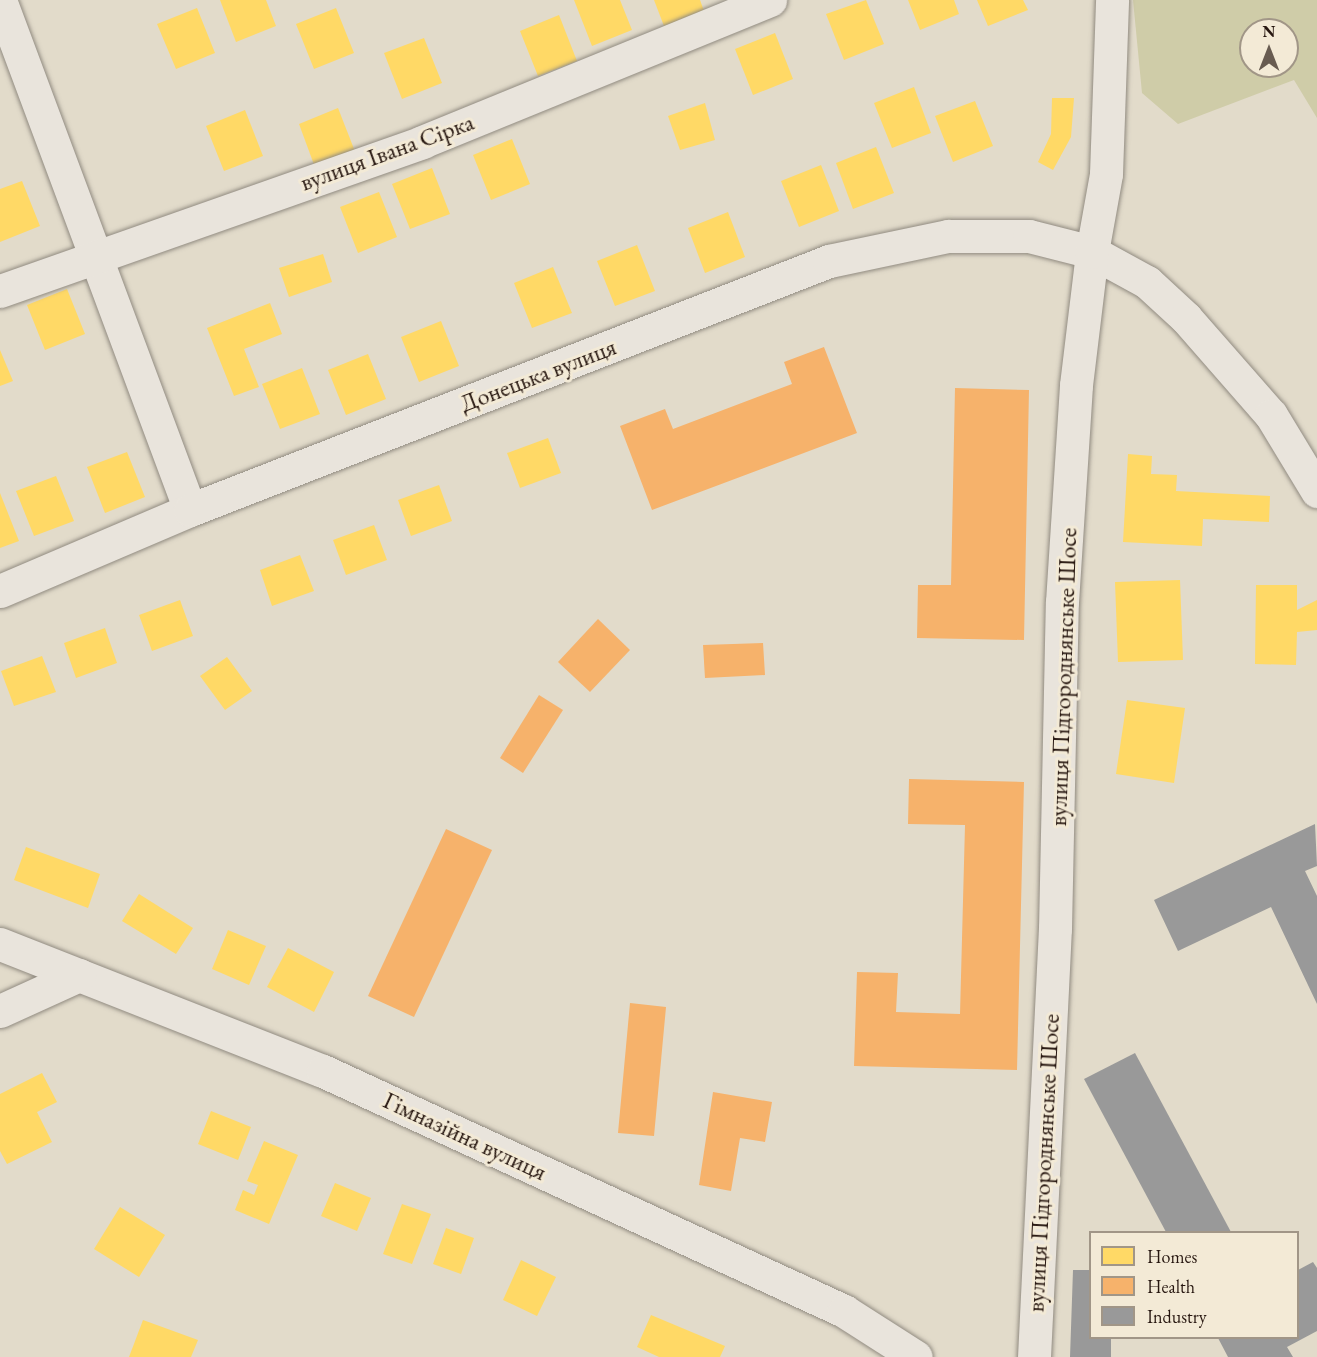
<!DOCTYPE html>
<meta charset="utf-8">
<style>
body{margin:0}
#map{position:relative;width:1317px;height:1357px;overflow:hidden;background:#e2dbca;font-family:"EB Garamond",serif}
div>[style]{position:absolute}
[style*='--x']{left:calc(var(--x)*1px);top:calc(var(--y)*1px);width:calc(var(--w)*1px);rotate:calc(var(--a)*1deg)}
.green>*{inset:0;background:#cfcca8}
.homes>*{inset:0;background:#ffd966}
.health>*{inset:0;background:#f6b26b}
.industry>*{inset:0;background:#999}
.roads{filter:drop-shadow(0 0 2px #918b81) drop-shadow(0 0 2px #918b81)}
.minor>*{height:33px;margin:-16.5px;padding:0 16.5px;transform-origin:16.5px;border-radius:16.5px;background:#e9e4dc}
span{translate:-50% -50%;white-space:nowrap;text-align:center;line-height:1.15;-webkit-text-stroke:6px #f3ead6;paint-order:stroke}
.street-label{font-size:24px;color:#271710}
.legend{position:absolute;left:1089px;top:1231px;width:210px;height:108px;box-sizing:border-box;background:#f3ead6;border:2px solid #a19687;margin:0;padding:8px 10px;list-style:none;font-size:18px;color:#271710}
.legend li{display:flex;align-items:center;gap:12px;height:30px}
.legend b{width:30px;border:2px solid #a19687}
.north{position:absolute;left:1239px;top:18px;width:60px;height:60px;box-sizing:border-box;background:#f3ead6;border:2px solid #a19687;border-radius:50%;rotate:0deg;font-size:16px;font-weight:700;line-height:24px;text-align:center;color:#271710}
.north::after{content:'';display:block;margin:auto;width:21px;height:27px;background:#685c51;clip-path:polygon(50% 0,100% 100%,50% 72%,0 100%)}
</style>
<div id="map">
<div class="green">
<i style="clip-path:polygon(evenodd,1133px 0,1317px 0,1317px 118px,1294px 80px,1178px 124px,1142px 93px,1133px 0,1251px 30px,1287px 30px,1287px 66px,1251px 66px,1251px 30px)"></i>
</div>
<div class="homes">
<i style="clip-path:polygon(220px 0,266px 0,276px 26px,236px 42px)"></i>
<i style="clip-path:polygon(574px 0,620px 0,632px 30px,592px 46px)"></i>
<i style="clip-path:polygon(654px 0,700px 0,704px 11px,664px 26px)"></i>
<i style="clip-path:polygon(866px 0,884px 44px,844px 60px,826px 14px)"></i>
<i style="clip-path:polygon(908px 0,954px 0,959px 14px,920px 30px)"></i>
<i style="clip-path:polygon(977px 0,1023px 0,1028px 10px,988px 26px)"></i>
<i style="clip-path:polygon(197px 8px,215px 53px,176px 69px,157px 24px)"></i>
<i style="clip-path:polygon(336px 8px,354px 53px,314px 69px,296px 24px)"></i>
<i style="clip-path:polygon(559px 15px,577px 61px,538px 76px,520px 31px)"></i>
<i style="clip-path:polygon(775px 33px,793px 79px,753px 95px,735px 49px)"></i>
<i style="clip-path:polygon(424px 38px,442px 83px,402px 99px,384px 53px)"></i>
<i style="clip-path:polygon(914px 87px,931px 133px,892px 148px,874px 103px)"></i>
<i style="clip-path:polygon(1052px 98px,1074px 98px,1071px 137px,1053px 170px,1038px 162px,1051px 134px)"></i>
<i style="clip-path:polygon(975px 101px,993px 146px,953px 162px,935px 116px)"></i>
<i style="clip-path:polygon(705px 103px,715px 140px,680px 150px,668px 116px)"></i>
<i style="clip-path:polygon(338px 108px,356px 154px,316px 170px,299px 124px)"></i>
<i style="clip-path:polygon(245px 110px,263px 156px,224px 171px,206px 126px)"></i>
<i style="clip-path:polygon(512px 139px,530px 184px,491px 200px,473px 155px)"></i>
<i style="clip-path:polygon(876px 147px,894px 193px,853px 209px,836px 163px)"></i>
<i style="clip-path:polygon(821px 165px,839px 211px,799px 227px,781px 181px)"></i>
<i style="clip-path:polygon(432px 168px,450px 214px,410px 229px,392px 184px)"></i>
<i style="clip-path:polygon(22px 181px,40px 226px,0 242px,0 189px)"></i>
<i style="clip-path:polygon(379px 192px,397px 237px,358px 253px,340px 207px)"></i>
<i style="clip-path:polygon(728px 212px,745px 257px,705px 273px,688px 228px)"></i>
<i style="clip-path:polygon(637px 245px,655px 291px,615px 306px,597px 261px)"></i>
<i style="clip-path:polygon(323px 254px,332px 282px,289px 297px,279px 268px)"></i>
<i style="clip-path:polygon(553px 267px,572px 313px,532px 328px,514px 283px)"></i>
<i style="clip-path:polygon(67px 289px,85px 334px,45px 350px,27px 305px)"></i>
<i style="clip-path:polygon(270px 303px,282px 334px,244px 349px,259px 387px,234px 396px,207px 328px)"></i>
<i style="clip-path:polygon(441px 321px,459px 366px,419px 382px,401px 337px)"></i>
<i style="clip-path:polygon(0 350px,13px 381px,0 386px)"></i>
<i style="clip-path:polygon(368px 354px,386px 399px,346px 415px,328px 370px)"></i>
<i style="clip-path:polygon(302px 368px,320px 414px,280px 429px,262px 384px)"></i>
<i style="clip-path:polygon(548px 438px,561px 473px,520px 488px,507px 453px)"></i>
<i style="clip-path:polygon(127px 452px,145px 497px,105px 513px,87px 467px)"></i>
<i style="clip-path:polygon(1128px 454px,1152px 456px,1151px 474px,1177px 475px,1176px 491px,1270px 496px,1269px 522px,1203px 519px,1202px 546px,1123px 542px)"></i>
<i style="clip-path:polygon(56px 476px,74px 521px,34px 536px,16px 491px)"></i>
<i style="clip-path:polygon(439px 485px,452px 521px,411px 536px,398px 500px)"></i>
<i style="clip-path:polygon(0 493px,19px 541px,0 548px)"></i>
<i style="clip-path:polygon(374px 525px,387px 560px,346px 575px,333px 540px)"></i>
<i style="clip-path:polygon(300px 555px,314px 591px,272px 606px,260px 570px)"></i>
<i style="clip-path:polygon(1180px 580px,1183px 660px,1118px 662px,1115px 582px)"></i>
<i style="clip-path:polygon(1256px 585px,1297px 585px,1297px 610px,1317px 600px,1317px 630px,1297px 632px,1296px 665px,1255px 664px)"></i>
<i style="clip-path:polygon(180px 600px,193px 636px,152px 651px,139px 615px)"></i>
<i style="clip-path:polygon(105px 628px,117px 663px,76px 678px,64px 643px)"></i>
<i style="clip-path:polygon(42px 656px,56px 692px,14px 706px,1px 671px)"></i>
<i style="clip-path:polygon(227px 657px,252px 691px,225px 710px,200px 676px)"></i>
<i style="clip-path:polygon(1127px 700px,1185px 708px,1174px 783px,1116px 774px)"></i>
<i style="clip-path:polygon(26px 847px,100px 874px,88px 908px,14px 880px)"></i>
<i style="clip-path:polygon(139px 894px,193px 928px,176px 954px,122px 921px)"></i>
<i style="clip-path:polygon(228px 930px,266px 946px,249px 985px,212px 969px)"></i>
<i style="clip-path:polygon(288px 948px,334px 972px,314px 1012px,267px 987px)"></i>
<i style="clip-path:polygon(42px 1073px,57px 1102px,37px 1112px,52px 1142px,7px 1164px,0 1151px,0 1094px)"></i>
<i style="clip-path:polygon(211px 1111px,251px 1127px,238px 1160px,198px 1144px)"></i>
<i style="clip-path:polygon(264px 1141px,298px 1155px,269px 1224px,235px 1210px,243px 1190px,254px 1195px,258px 1185px,247px 1181px)"></i>
<i style="clip-path:polygon(335px 1183px,371px 1198px,357px 1231px,321px 1216px)"></i>
<i style="clip-path:polygon(402px 1204px,431px 1214px,412px 1264px,383px 1254px)"></i>
<i style="clip-path:polygon(120px 1207px,165px 1235px,139px 1277px,94px 1249px)"></i>
<i style="clip-path:polygon(446px 1228px,474px 1238px,461px 1274px,433px 1264px)"></i>
<i style="clip-path:polygon(521px 1260px,556px 1277px,537px 1316px,503px 1300px)"></i>
<i style="clip-path:polygon(651px 1315px,725px 1346px,720px 1357px,659px 1357px,637px 1347px)"></i>
<i style="clip-path:polygon(143px 1320px,198px 1340px,191px 1357px,129px 1357px)"></i>
</div>
<div class="health">
<i style="clip-path:polygon(824px 347px,857px 433px,652px 510px,620px 426px,665px 409px,673px 429px,792px 384px,784px 362px)"></i>
<i style="clip-path:polygon(955px 388px,1029px 390px,1024px 640px,917px 638px,918px 585px,951px 585px)"></i>
<i style="clip-path:polygon(598px 619px,630px 650px,590px 692px,558px 662px)"></i>
<i style="clip-path:polygon(763px 643px,765px 675px,705px 678px,703px 645px)"></i>
<i style="clip-path:polygon(539px 695px,563px 710px,523px 773px,500px 758px)"></i>
<i style="clip-path:polygon(909px 779px,1024px 782px,1017px 1070px,854px 1066px,857px 972px,898px 973px,896px 1012px,960px 1014px,965px 825px,908px 824px)"></i>
<i style="clip-path:polygon(446px 829px,492px 850px,414px 1017px,368px 996px)"></i>
<i style="clip-path:polygon(630px 1003px,666px 1007px,654px 1136px,618px 1133px)"></i>
<i style="clip-path:polygon(713px 1092px,772px 1102px,765px 1142px,740px 1138px,731px 1191px,699px 1185px)"></i>
</div>
<div class="industry">
<i style="clip-path:polygon(1315px 824px,1317px 866px,1305px 871px,1317px 896px,1317px 1004px,1271px 907px,1178px 951px,1154px 900px)"></i>
<i style="clip-path:polygon(1135px 1053px,1231px 1232px,1166px 1232px,1084px 1079px)"></i>
<i style="clip-path:polygon(1313px 1262px,1317px 1268px,1317px 1331px,1287px 1347px,1293px 1357px,1228px 1357px,1218px 1338px,1298px 1338px,1298px 1270px)"></i>
<i style="clip-path:polygon(1073px 1270px,1090px 1270px,1090px 1338px,1111px 1338px,1111px 1357px,1070px 1357px)"></i>
</div>
<div class="roads">
<div class="minor">
<i style="--x:0;--y:0;--w:544;--a:69.57"></i>
<i style="--x:0;--y:291;--w:448;--a:-19.4"></i>
<i style="--x:422;--y:142;--w:376;--a:-22.2"></i>
<i style="--x:0;--y:591;--w:207;--a:-23.1"></i>
<i style="--x:190;--y:510;--w:686;--a:-21.29"></i>
<i style="--x:829;--y:261;--w:122;--a:-11.9"></i>
<i style="--x:948;--y:236;--w:81;--a:0"></i>
<i style="--x:1029;--y:236;--w:65;--a:14.3"></i>
<i style="--x:1092;--y:252;--w:63;--a:28.6"></i>
<i style="--x:1147;--y:282;--w:53;--a:42.7"></i>
<i style="--x:1186;--y:318;--w:129;--a:48.8"></i>
<i style="--x:1271;--y:415;--w:89;--a:58.8"></i>
<i style="--x:0;--y:944;--w:347;--a:21.5"></i>
<i style="--x:323;--y:1071;--w:574;--a:24.73"></i>
<i style="--x:844;--y:1311;--w:85;--a:32.6"></i>
<i style="--x:0;--y:1011;--w:87;--a:-24.5"></i>
<i style="--x:1034;--y:1357;--w:429;--a:-87.2"></i>
<i style="--x:1055;--y:929;--w:327;--a:-88.8"></i>
<i style="--x:1062;--y:602;--w:217;--a:-86.3"></i>
<i style="--x:1076;--y:385;--w:134;--a:-83.1"></i>
<i style="--x:1092;--y:252;--w:79;--a:-79.8"></i>
<i style="--x:1106;--y:174;--w:174;--a:-88"></i>
</div>
</div>
<div class="street-label">
<span style="left:387px;top:152px;rotate:-20deg">вулиця Івана Сірка</span>
<span style="left:538px;top:375px;rotate:-21deg">Донецька вулиця</span>
<span style="left:1063px;top:677px;rotate:-88deg">вулиця Підгороднянське Шосе</span>
<span style="left:465px;top:1136px;rotate:25deg">Гімназійна вулиця</span>
<span style="left:1043px;top:1163px;rotate:-87deg">вулиця Підгороднянське Шосе</span>
</div>
<ul class="legend">
<li><b style="height:16px;background:#ffd966"></b>Homes</li>
<li><b style="height:16px;background:#f6b26b"></b>Health</li>
<li><b style="height:16px;background:#999"></b>Industry</li>
</ul>
<div class="north">N</div>
</div>
